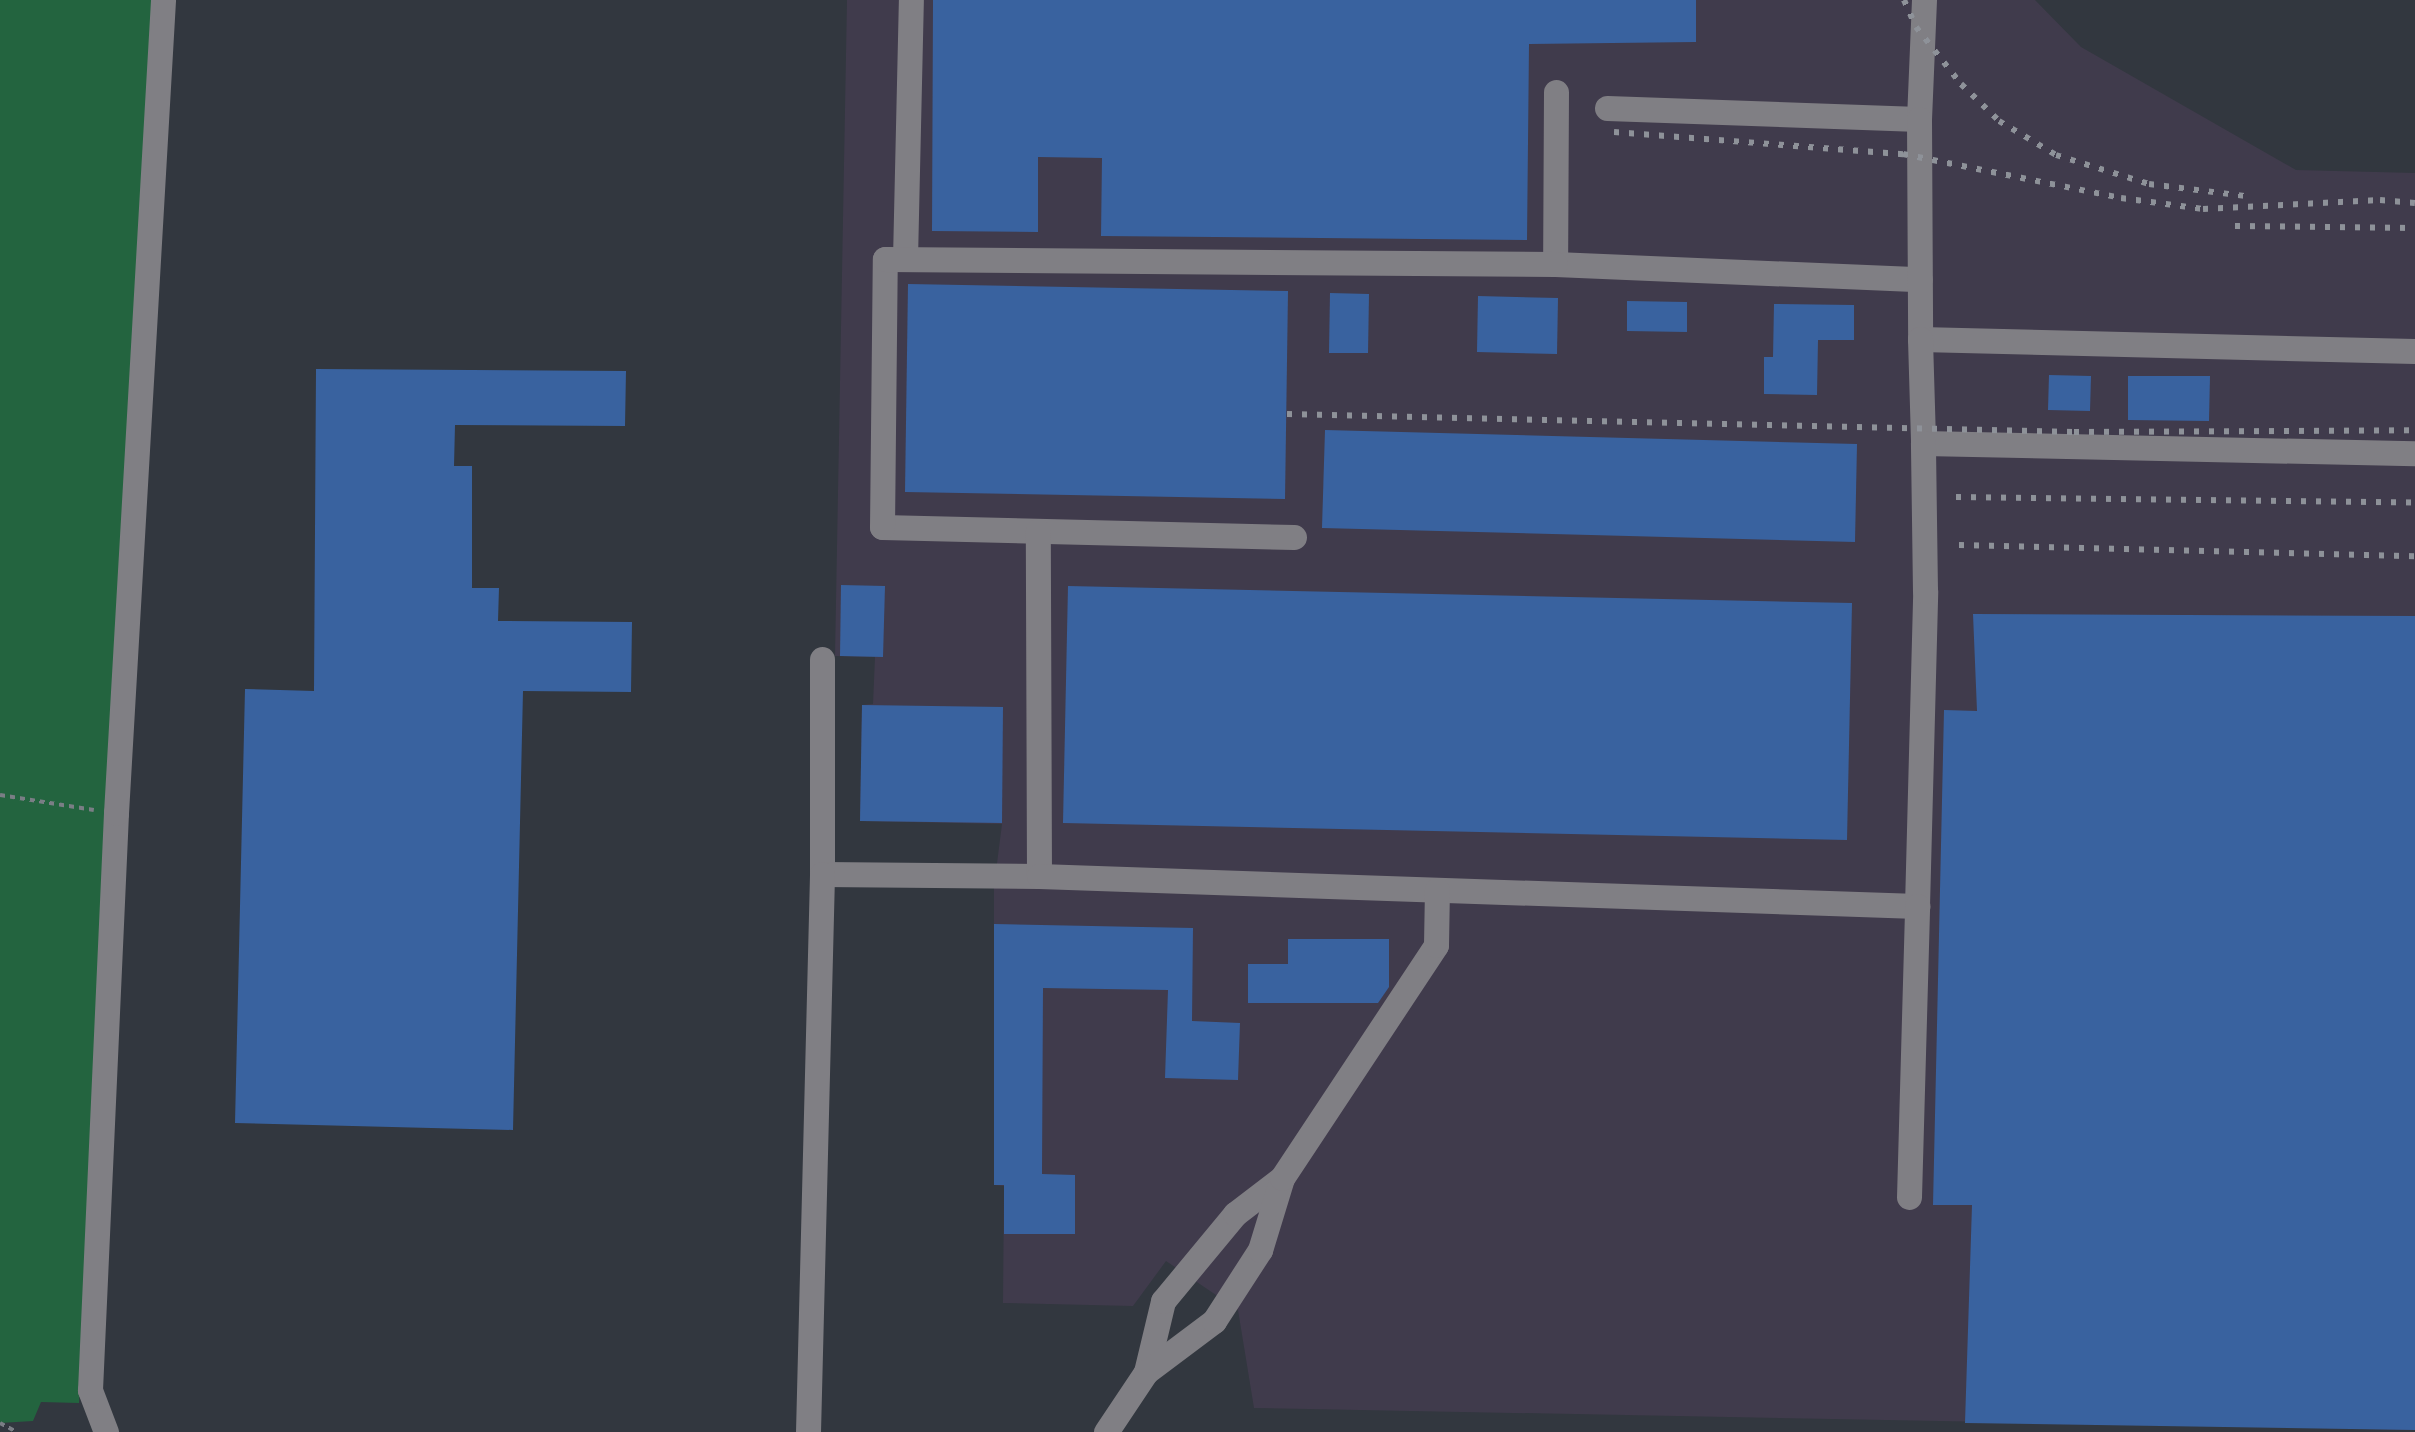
<!DOCTYPE html>
<style>
body{margin:0}
#map{position:relative;width:2415px;height:1432px;overflow:hidden;background:#32373f;font-family:Commissioner,sans-serif}
div>[style]{position:absolute}
[style*='--x']{left:calc(var(--x)*1px);top:calc(var(--y)*1px);width:calc(var(--w)*1px);rotate:calc(var(--a)*1deg)}
.industrial>*{inset:0;background:#403b4c}
.green>*{inset:0;background:#23643f}
.building>*{inset:0;background:#39629f}
.path>*{height:4px;margin-top:-2px;transform-origin:0;background:repeating-linear-gradient(90deg,#7a7e85 0 5px,transparent 0 10px)}
.minor>*{height:25px;margin:-12.5px;padding:0 12.5px;transform-origin:12.5px;border-radius:12.5px;background:#807f84}
.rail>*{height:6px;margin-top:-3px;transform-origin:0;background:repeating-linear-gradient(90deg,#8e9299 0 5px,transparent 0 15px)}
span{translate:-50% -50%;white-space:nowrap;text-align:center;line-height:1.15;-webkit-text-stroke:8px #282d35;paint-order:stroke}
</style>
<div id="map">
<div class="industrial">
<i style="clip-path:polygon(847px 0,2035px 0,2081px 47px,2296px 170px,2415px 173px,2415px 1430px,1254px 1408px,1238px 1310px,1166px 1261px,1133px 1306px,1003px 1303px,1004px 1186px,994px 1185px,994px 887px,1002px 824px,860px 821px,862px 705px,873px 704px,875px 657px,835px 656px)"></i>
</div>
<div class="green">
<i style="clip-path:polygon(0 0,153px 0,79px 1403px,41px 1402px,33px 1421px,0 1423px)"></i>
</div>
<div class="building">
<i style="clip-path:polygon(933px 0,1696px 0,1696px 42px,1529px 44px,1527px 240px,1101px 236px,1102px 158px,1038px 157px,1038px 232px,932px 231px)"></i>
<i style="clip-path:polygon(908px 284px,1288px 291px,1285px 499px,905px 492px)"></i>
<i style="clip-path:polygon(1330px 293px,1369px 294px,1368px 353px,1329px 353px)"></i>
<i style="clip-path:polygon(1478px 296px,1558px 298px,1557px 354px,1477px 352px)"></i>
<i style="clip-path:polygon(1627px 301px,1687px 302px,1687px 332px,1627px 331px)"></i>
<i style="clip-path:polygon(1774px 304px,1854px 305px,1854px 340px,1818px 340px,1817px 395px,1764px 394px,1764px 357px,1773px 357px)"></i>
<i style="clip-path:polygon(316px 369px,626px 371px,625px 426px,455px 425px,454px 466px,472px 466px,472px 588px,499px 588px,498px 621px,632px 622px,631px 692px,523px 691px,513px 1130px,235px 1123px,245px 689px,314px 691px)"></i>
<i style="clip-path:polygon(2049px 375px,2091px 376px,2090px 411px,2048px 410px)"></i>
<i style="clip-path:polygon(2128px 376px,2210px 376px,2209px 421px,2128px 420px)"></i>
<i style="clip-path:polygon(1325px 430px,1857px 444px,1855px 542px,1322px 528px)"></i>
<i style="clip-path:polygon(841px 585px,885px 586px,883px 657px,840px 656px)"></i>
<i style="clip-path:polygon(1068px 586px,1852px 603px,1847px 840px,1063px 823px)"></i>
<i style="clip-path:polygon(1973px 614px,2415px 616px,2415px 1430px,1965px 1423px,1972px 1205px,1933px 1205px,1944px 710px,1977px 711px)"></i>
<i style="clip-path:polygon(862px 705px,1003px 707px,1002px 823px,860px 821px)"></i>
<i style="clip-path:polygon(994px 924px,1193px 928px,1192px 1021px,1240px 1023px,1238px 1080px,1165px 1078px,1168px 990px,1043px 988px,1042px 1174px,1075px 1175px,1075px 1234px,1004px 1234px,1004px 1185px,994px 1185px)"></i>
<i style="clip-path:polygon(1288px 939px,1389px 939px,1389px 987px,1378px 1003px,1248px 1003px,1248px 964px,1288px 964px)"></i>
</div>
<div class="path">
<i style="--x:0;--y:795;--w:95;--a:9.1"></i>
<i style="--x:0;--y:1423;--w:19;--a:28"></i>
</div>
<div class="minor">
<i style="--x:1556;--y:92;--w:172;--a:90.3"></i>
<i style="--x:1555;--y:264;--w:365;--a:2.4"></i>
<i style="--x:1607;--y:108;--w:312;--a:2"></i>
<i style="--x:1919;--y:119;--w:119;--a:-87.6"></i>
<i style="--x:1919;--y:119;--w:220;--a:89.7"></i>
<i style="--x:1920;--y:339;--w:495;--a:1.4"></i>
<i style="--x:905;--y:259;--w:259;--a:-88.7"></i>
<i style="--x:1920;--y:339;--w:104;--a:88.3"></i>
<i style="--x:1923;--y:443;--w:492;--a:1.2"></i>
<i style="--x:1294;--y:537;--w:412;--a:-178.6"></i>
<i style="--x:882;--y:527;--w:268;--a:-89.4"></i>
<i style="--x:885;--y:259;--w:670;--a:0.43"></i>
<i style="--x:822;--y:659;--w:215;--a:90"></i>
<i style="--x:822;--y:874;--w:217;--a:0.5"></i>
<i style="--x:1039;--y:876;--w:345;--a:-90.2"></i>
<i style="--x:1039;--y:876;--w:879;--a:1.96"></i>
<i style="--x:1917;--y:906;--w:315;--a:-88.5"></i>
<i style="--x:1925;--y:591;--w:148;--a:-90.8"></i>
<i style="--x:1909;--y:1197;--w:291;--a:-88.4"></i>
<i style="--x:1146;--y:1372;--w:73;--a:-76.5"></i>
<i style="--x:1163;--y:1301;--w:113;--a:-50.4"></i>
<i style="--x:1235;--y:1214;--w:59;--a:-37.5"></i>
<i style="--x:106;--y:1432;--w:45;--a:-110.9"></i>
<i style="--x:90;--y:1390;--w:578;--a:-87.42"></i>
<i style="--x:116;--y:813;--w:814;--a:-86.69"></i>
<i style="--x:808;--y:1432;--w:558;--a:-88.56"></i>
<i style="--x:1106;--y:1432;--w:72;--a:-56.3"></i>
<i style="--x:1146;--y:1372;--w:85;--a:-36.9"></i>
<i style="--x:1214;--y:1321;--w:85;--a:-57.1"></i>
<i style="--x:1260;--y:1250;--w:75;--a:-73"></i>
<i style="--x:1282;--y:1178;--w:279;--a:-56.5"></i>
<i style="--x:1436;--y:945;--w:55;--a:-89"></i>
</div>
<div class="rail">
<i style="--x:1904;--y:0;--w:30;--a:66"></i>
<i style="--x:1916;--y:27;--w:73;--a:51.7"></i>
<i style="--x:1961;--y:84;--w:53;--a:44.2"></i>
<i style="--x:1999;--y:121;--w:66;--a:30.8"></i>
<i style="--x:2056;--y:155;--w:97;--a:17.3"></i>
<i style="--x:2149;--y:184;--w:98;--a:7.1"></i>
<i style="--x:1614;--y:132;--w:290;--a:4.4"></i>
<i style="--x:1903;--y:154;--w:222;--a:11.4"></i>
<i style="--x:2121;--y:198;--w:83;--a:7.6"></i>
<i style="--x:2203;--y:209;--w:177;--a:-2.9"></i>
<i style="--x:2380;--y:200;--w:35;--a:5"></i>
<i style="--x:2235;--y:226;--w:180;--a:0.6"></i>
<i style="--x:1287;--y:414;--w:787;--a:1.31"></i>
<i style="--x:2074;--y:432;--w:341;--a:-0.3"></i>
<i style="--x:1956;--y:497;--w:459;--a:0.7"></i>
<i style="--x:1959;--y:545;--w:456;--a:1.4"></i>
</div>
</div>
